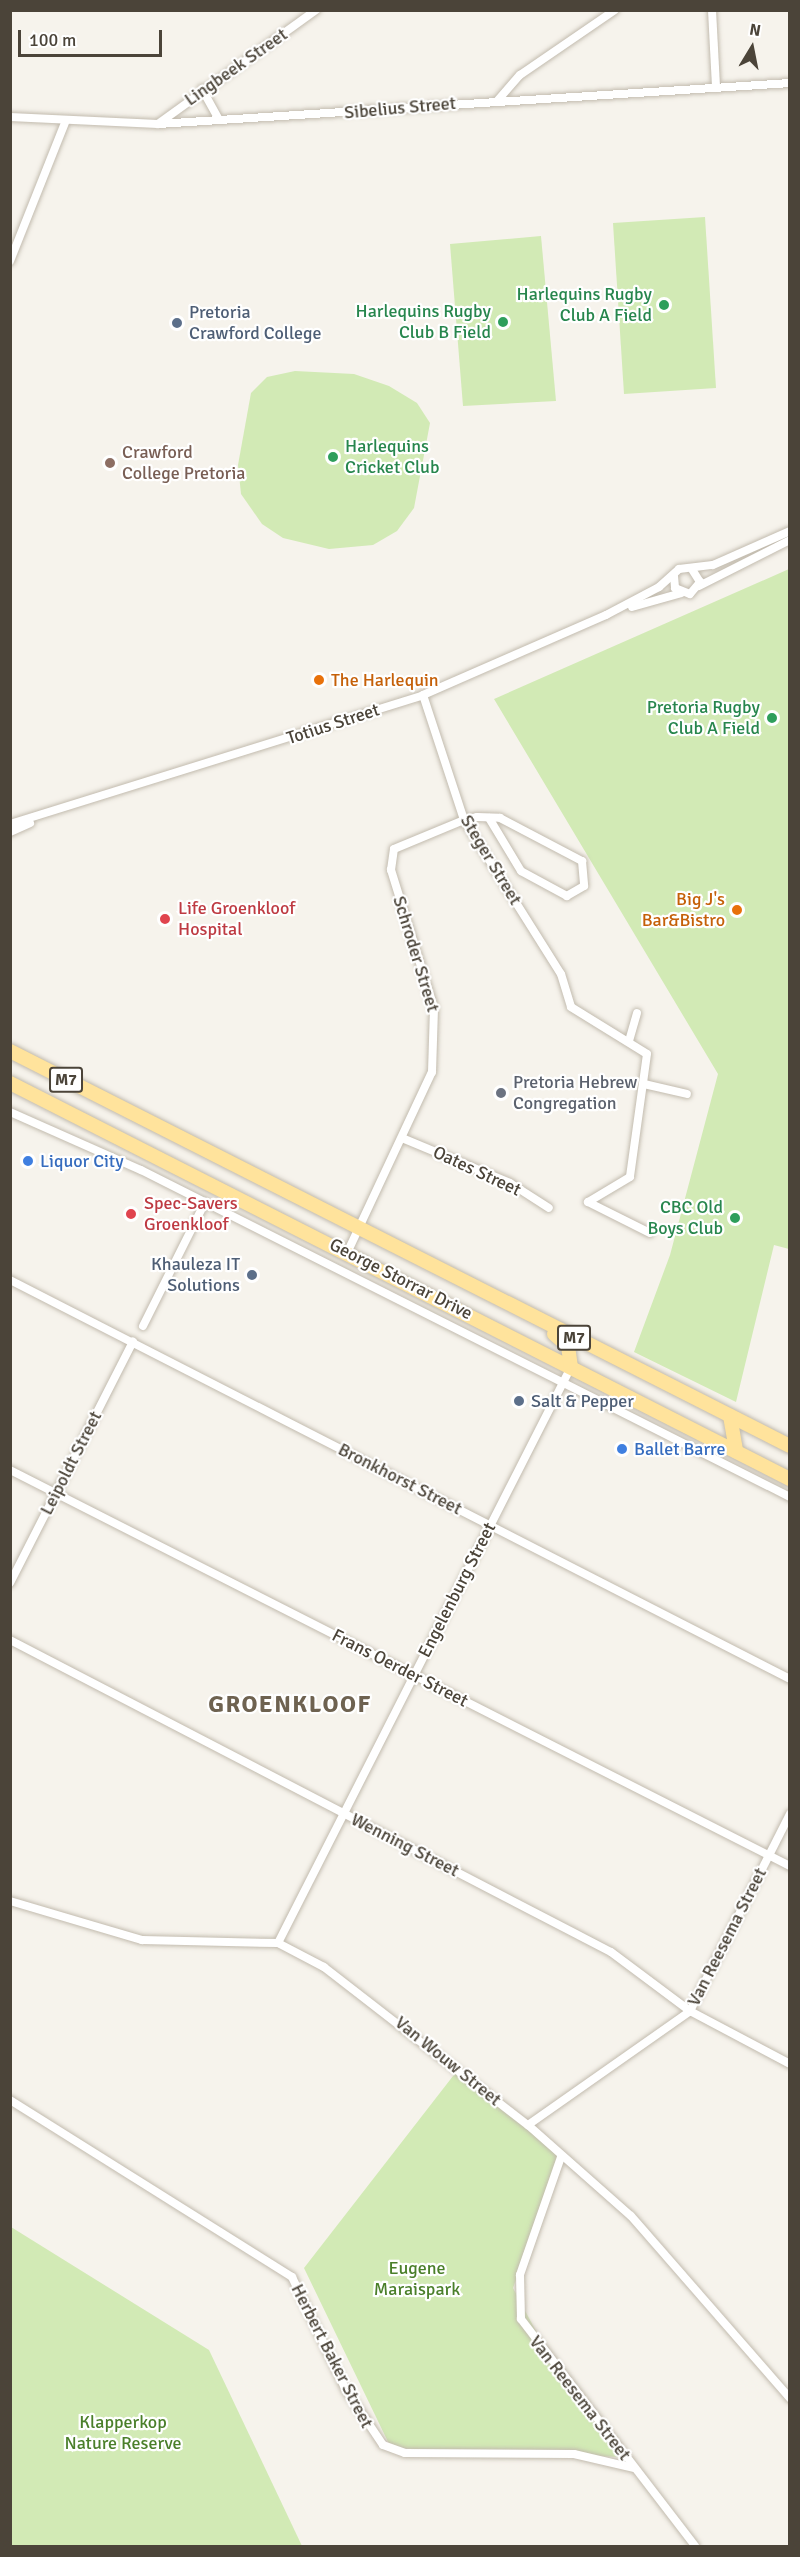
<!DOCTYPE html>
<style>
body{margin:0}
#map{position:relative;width:800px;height:2557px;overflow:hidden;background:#f6f3ec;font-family:Signika,sans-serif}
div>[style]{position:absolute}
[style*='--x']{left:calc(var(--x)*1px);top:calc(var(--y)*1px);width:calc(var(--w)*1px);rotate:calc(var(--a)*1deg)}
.green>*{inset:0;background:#d2eab5}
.roads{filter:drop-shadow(0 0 2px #c2bbae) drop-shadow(0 0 2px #c2bbae)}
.minor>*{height:8px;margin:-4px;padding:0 4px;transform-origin:4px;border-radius:4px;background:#fff}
.primary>*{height:14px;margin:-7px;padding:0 7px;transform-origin:7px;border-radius:7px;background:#ffe39c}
.dots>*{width:16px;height:16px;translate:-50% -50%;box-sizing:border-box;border:3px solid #fff;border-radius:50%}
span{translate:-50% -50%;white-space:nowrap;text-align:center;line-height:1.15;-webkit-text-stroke:4.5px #fff;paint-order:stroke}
.shield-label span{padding:2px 4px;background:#fff;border:2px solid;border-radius:4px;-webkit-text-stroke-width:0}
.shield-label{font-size:16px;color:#4b4439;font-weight:700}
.street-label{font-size:18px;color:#4b4439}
.leisure-label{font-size:18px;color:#27864d}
.right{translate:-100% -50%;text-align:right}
.left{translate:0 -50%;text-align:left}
.service-label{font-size:18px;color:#4e5e75}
.education-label{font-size:18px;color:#785e54}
.food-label{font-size:18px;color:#c56008}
.health-label{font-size:18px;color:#be3a42}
.worship-label{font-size:18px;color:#5b616d}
.shop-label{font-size:18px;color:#366cbe}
.park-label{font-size:18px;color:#4a7f2a}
.district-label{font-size:24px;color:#6e6250;font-weight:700;letter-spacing:1.5px}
.frame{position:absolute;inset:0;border:12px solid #4b4439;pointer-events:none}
.north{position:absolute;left:722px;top:18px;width:60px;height:60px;-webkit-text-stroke:4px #fff;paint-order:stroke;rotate:10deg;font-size:16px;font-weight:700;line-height:24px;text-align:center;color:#4b4439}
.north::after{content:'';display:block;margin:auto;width:21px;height:27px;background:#4b4439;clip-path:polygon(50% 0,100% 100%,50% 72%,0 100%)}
.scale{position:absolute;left:18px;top:30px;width:144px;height:27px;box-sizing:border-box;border:3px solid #4b4439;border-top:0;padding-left:8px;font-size:18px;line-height:21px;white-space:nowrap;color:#4b4439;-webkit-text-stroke:4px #fff;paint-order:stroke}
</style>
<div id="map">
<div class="green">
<i style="clip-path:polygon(705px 217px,716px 388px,624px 394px,613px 223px)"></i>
<i style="clip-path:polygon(541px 236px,556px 401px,463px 406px,450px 244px)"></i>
<i style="clip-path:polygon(295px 371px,354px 374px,389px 386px,417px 403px,430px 423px,414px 508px,397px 531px,373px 545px,329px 549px,283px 538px,262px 524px,241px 494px,238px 465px,251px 393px,267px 377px)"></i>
<i style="clip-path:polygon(789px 569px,789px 1249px,774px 1245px,736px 1402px,634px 1352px,670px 1255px,718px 1074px,494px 699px)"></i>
<i style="clip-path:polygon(460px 2067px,561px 2155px,513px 2288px,564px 2384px,620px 2457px,391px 2448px,304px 2268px)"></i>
<i style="clip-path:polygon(11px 2227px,209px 2350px,302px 2546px,11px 2546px)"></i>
</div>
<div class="roads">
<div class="minor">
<i style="--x:712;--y:10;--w:77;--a:87"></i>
<i style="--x:202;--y:89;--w:35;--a:61"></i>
<i style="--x:498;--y:100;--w:33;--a:-49"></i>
<i style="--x:520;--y:75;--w:115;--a:-34.4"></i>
<i style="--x:10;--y:117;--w:148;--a:2.7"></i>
<i style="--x:158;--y:124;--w:633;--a:-3.71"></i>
<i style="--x:158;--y:124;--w:195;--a:-35.8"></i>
<i style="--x:10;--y:261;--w:149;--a:-68.3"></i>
<i style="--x:674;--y:576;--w:12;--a:85"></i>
<i style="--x:675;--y:588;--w:16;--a:22"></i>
<i style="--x:690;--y:594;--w:16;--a:-50"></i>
<i style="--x:700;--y:582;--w:15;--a:-122"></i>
<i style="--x:699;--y:586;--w:102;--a:-26.8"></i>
<i style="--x:632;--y:607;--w:51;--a:-15.9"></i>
<i style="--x:423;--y:695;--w:132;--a:71.8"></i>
<i style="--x:464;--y:820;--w:182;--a:57.8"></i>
<i style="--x:561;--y:974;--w:34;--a:73"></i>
<i style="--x:571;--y:1007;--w:89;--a:31.7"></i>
<i style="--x:647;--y:1054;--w:124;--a:97.9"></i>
<i style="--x:630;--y:1177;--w:49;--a:149.2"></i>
<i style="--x:588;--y:1202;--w:69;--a:26.6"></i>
<i style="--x:10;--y:824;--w:433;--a:-17.3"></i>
<i style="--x:423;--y:695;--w:200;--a:-23.6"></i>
<i style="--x:606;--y:615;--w:60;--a:-27.8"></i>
<i style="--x:659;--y:587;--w:27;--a:-42"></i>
<i style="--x:679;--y:569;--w:34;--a:-7"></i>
<i style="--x:713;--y:565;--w:84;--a:-23.8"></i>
<i style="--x:10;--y:832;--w:22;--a:-24"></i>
<i style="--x:629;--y:1041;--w:29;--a:-74"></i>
<i style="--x:644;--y:1084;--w:44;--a:13.1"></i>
<i style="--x:10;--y:1112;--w:143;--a:23.9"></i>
<i style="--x:141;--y:1170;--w:727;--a:26.74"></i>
<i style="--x:402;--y:1138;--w:117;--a:22.6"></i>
<i style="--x:510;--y:1183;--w:46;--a:32.7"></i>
<i style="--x:348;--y:1251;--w:198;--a:-64.9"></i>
<i style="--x:432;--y:1072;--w:64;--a:-88.2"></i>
<i style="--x:434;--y:1008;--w:145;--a:-107.3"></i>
<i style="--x:391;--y:870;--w:21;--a:-82"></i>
<i style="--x:394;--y:849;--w:76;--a:-22.5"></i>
<i style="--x:464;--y:820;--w:13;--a:-13"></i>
<i style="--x:477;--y:817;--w:23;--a:2"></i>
<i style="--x:500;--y:818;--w:93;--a:27.7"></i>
<i style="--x:582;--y:861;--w:25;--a:85"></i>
<i style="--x:584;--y:886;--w:20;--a:150"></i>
<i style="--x:567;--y:896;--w:52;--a:-151.5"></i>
<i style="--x:521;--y:871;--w:62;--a:-121.1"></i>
<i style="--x:10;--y:1280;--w:876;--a:27.09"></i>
<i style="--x:143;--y:1326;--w:139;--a:-63.4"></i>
<i style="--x:10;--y:1470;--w:875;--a:26.92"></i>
<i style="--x:10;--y:1583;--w:271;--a:-63"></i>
<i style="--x:10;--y:1640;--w:677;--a:27.44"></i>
<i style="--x:611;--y:1952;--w:99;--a:36.8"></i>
<i style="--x:690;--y:2011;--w:113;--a:27.9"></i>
<i style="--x:10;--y:1901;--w:138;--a:16.5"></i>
<i style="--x:142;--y:1940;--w:136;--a:1.3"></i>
<i style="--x:278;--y:1943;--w:52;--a:27.6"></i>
<i style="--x:324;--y:1967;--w:258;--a:37.8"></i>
<i style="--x:528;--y:2125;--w:137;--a:41.5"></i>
<i style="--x:631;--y:2216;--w:242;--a:48.9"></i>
<i style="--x:278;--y:1943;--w:646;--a:-63.04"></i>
<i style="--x:10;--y:2100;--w:333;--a:32.1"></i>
<i style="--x:292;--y:2277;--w:125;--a:64.5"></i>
<i style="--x:346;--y:2390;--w:66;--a:56.1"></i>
<i style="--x:383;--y:2445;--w:23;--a:20"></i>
<i style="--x:405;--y:2453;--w:169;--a:0.3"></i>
<i style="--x:574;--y:2454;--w:62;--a:13.1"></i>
<i style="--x:528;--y:2125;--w:198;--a:-35.1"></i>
<i style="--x:690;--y:2011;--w:221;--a:-63.1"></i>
<i style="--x:561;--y:2157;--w:125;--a:109.2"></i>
<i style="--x:520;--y:2275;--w:44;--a:88.7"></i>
<i style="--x:521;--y:2319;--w:286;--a:52.5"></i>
</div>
<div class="primary">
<i style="--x:10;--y:1051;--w:874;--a:26.86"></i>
<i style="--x:10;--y:1083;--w:875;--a:26.92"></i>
<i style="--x:554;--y:1334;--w:18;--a:41"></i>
<i style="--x:568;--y:1346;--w:21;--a:82"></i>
<i style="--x:730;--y:1416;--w:36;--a:80"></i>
</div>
</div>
<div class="dots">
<i style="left:664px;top:305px;background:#2e9e5b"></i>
<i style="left:503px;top:322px;background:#2e9e5b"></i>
<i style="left:177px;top:323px;background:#5c6f8a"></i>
<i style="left:333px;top:457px;background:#2e9e5b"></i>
<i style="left:110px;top:463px;background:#8d6e63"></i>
<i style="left:319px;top:680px;background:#e8710a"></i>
<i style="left:772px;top:718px;background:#2e9e5b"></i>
<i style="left:737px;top:910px;background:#e8710a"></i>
<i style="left:165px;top:919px;background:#e0444e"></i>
<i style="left:501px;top:1093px;background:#6b7280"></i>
<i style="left:28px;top:1161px;background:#3f7fe0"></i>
<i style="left:131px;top:1214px;background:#e0444e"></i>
<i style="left:735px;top:1218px;background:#2e9e5b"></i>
<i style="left:252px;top:1275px;background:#5c6f8a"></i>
<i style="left:519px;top:1401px;background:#5c6f8a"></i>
<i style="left:622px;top:1449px;background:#3f7fe0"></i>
</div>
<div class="shield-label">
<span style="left:66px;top:1080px">M7</span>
<span style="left:574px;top:1338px">M7</span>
</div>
<div class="street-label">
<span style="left:236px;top:67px;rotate:-35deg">Lingbeek Street</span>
<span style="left:400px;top:108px;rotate:-5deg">Sibelius Street</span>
<span style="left:333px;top:724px;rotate:-18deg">Totius Street</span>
<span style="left:491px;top:860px;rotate:59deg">Steger Street</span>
<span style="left:416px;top:954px;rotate:73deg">Schroder Street</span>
<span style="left:477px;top:1171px;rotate:25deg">Oates Street</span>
<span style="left:401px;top:1279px;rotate:27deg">George Storrar Drive</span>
<span style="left:71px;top:1463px;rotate:-63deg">Leipoldt Street</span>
<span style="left:400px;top:1479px;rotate:27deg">Bronkhorst Street</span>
<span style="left:457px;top:1590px;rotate:-63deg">Engelenburg Street</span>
<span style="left:400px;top:1668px;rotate:27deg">Frans Oerder Street</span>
<span style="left:405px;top:1845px;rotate:27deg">Wenning Street</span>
<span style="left:727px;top:1937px;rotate:-63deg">Van Reesema Street</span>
<span style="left:448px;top:2061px;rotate:39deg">Van Wouw Street</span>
<span style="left:332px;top:2356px;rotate:63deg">Herbert Baker Street</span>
<span style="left:580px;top:2398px;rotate:52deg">Van Reesema Street</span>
</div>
<div class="leisure-label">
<span class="right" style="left:652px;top:305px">Harlequins Rugby<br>Club A Field</span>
<span class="right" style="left:491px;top:322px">Harlequins Rugby<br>Club B Field</span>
<span class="left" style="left:345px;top:457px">Harlequins<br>Cricket Club</span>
<span class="right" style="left:760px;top:718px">Pretoria Rugby<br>Club A Field</span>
<span class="right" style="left:723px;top:1218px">CBC Old<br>Boys Club</span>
</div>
<div class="service-label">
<span class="left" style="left:189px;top:323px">Pretoria<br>Crawford College</span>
<span class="right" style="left:240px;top:1275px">Khauleza IT<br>Solutions</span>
<span class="left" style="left:531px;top:1401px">Salt &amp; Pepper</span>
</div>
<div class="education-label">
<span class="left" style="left:122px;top:463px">Crawford<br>College Pretoria</span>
</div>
<div class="food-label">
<span class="left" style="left:331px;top:680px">The Harlequin</span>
<span class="right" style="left:725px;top:910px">Big J's<br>Bar&amp;Bistro</span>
</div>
<div class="health-label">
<span class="left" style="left:178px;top:919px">Life Groenkloof<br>Hospital</span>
<span class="left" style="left:144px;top:1214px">Spec-Savers<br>Groenkloof</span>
</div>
<div class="worship-label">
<span class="left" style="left:513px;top:1093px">Pretoria Hebrew<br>Congregation</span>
</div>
<div class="shop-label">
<span class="left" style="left:40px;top:1161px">Liquor City</span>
<span class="left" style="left:634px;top:1449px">Ballet Barre</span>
</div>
<div class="park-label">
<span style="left:417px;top:2279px">Eugene<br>Maraispark</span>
<span style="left:123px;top:2433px">Klapperkop<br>Nature Reserve</span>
</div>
<div class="district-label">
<span style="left:290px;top:1705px">GROENKLOOF</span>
</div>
<div class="frame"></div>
<div class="north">N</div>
<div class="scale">100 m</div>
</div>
